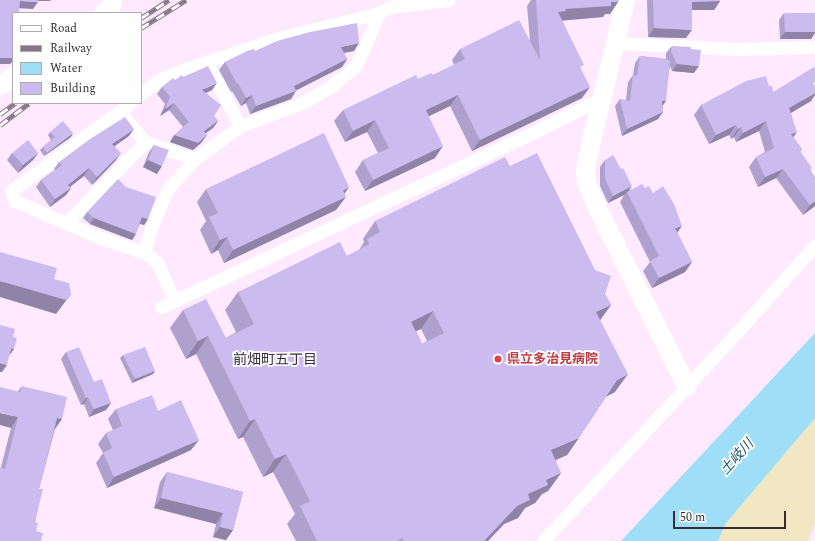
<!DOCTYPE html>
<meta charset="utf-8">
<style>
body{margin:0}
#map{position:relative;width:815px;height:541px;overflow:hidden;background:#fee9ff;font-family:Spectral,"Noto Sans JP",serif}
div>[style]{position:absolute}
[style*='--x']{left:calc(var(--x)*1px);top:calc(var(--y)*1px);width:calc(var(--w)*1px);rotate:calc(var(--a)*1deg)}
.sand>*{inset:0;background:#f1e7c2}
.water>*{inset:0;background:#9edef6}
.street>*{height:13px;margin:-6.5px;padding:0 6.5px;transform-origin:6.5px;border-radius:6.5px;background:#fff}
.secondary>*{height:19px;margin:-9.5px;padding:0 9.5px;transform-origin:9.5px;border-radius:9.5px;background:#fff}
.rail>*{height:4.5px;margin-top:-2.25px;transform-origin:0;background:repeating-linear-gradient(90deg,#fefefe 0 9px,#857785 0 18px);box-sizing:border-box;border-block:1px solid #857785}
.wall>*{inset:0;background:#afa1cd}
.shaded-wall>*{inset:0;background:#8f83a7}
.building>*{inset:0;background:#cbe}
.dots>*{width:11px;height:11px;translate:-50% -50%;box-sizing:border-box;border:2px solid #fefefe;border-radius:50%}
span{translate:-50% -50%;white-space:nowrap;text-align:center;line-height:1.15;-webkit-text-stroke:3.5px #fefefe;paint-order:stroke}
.health-label{font-size:13px;color:#be3a42;font-weight:700}
.left{translate:0 -50%;text-align:left}
.neighbourhood-label{font-size:14px;color:#372d37}
.water-label{font-size:14px;color:#235768;font-style:italic}
.legend{position:absolute;left:12px;top:12px;width:130px;height:92px;box-sizing:border-box;background:#fefefe;border:1px solid #aeaaae;margin:0;padding:5px 7px;list-style:none;font-size:12px;color:#372d37}
.legend li{display:flex;align-items:center;gap:8px;height:20px}
.legend b{width:20px;border:1px solid #aeaaae}
.scale{position:absolute;left:673px;top:511px;width:113px;height:18px;box-sizing:border-box;border:2px solid #372d37;border-top:0;padding-left:5px;font-size:12px;line-height:14px;white-space:nowrap;color:#372d37;-webkit-text-stroke:3px #fefefe;paint-order:stroke}
</style>
<div id="map">
<div class="sand">
<i style="clip-path:polygon(815px 418px,815px 524px,808px 541px,718px 541px,726px 523px)"></i>
</div>
<div class="water">
<i style="clip-path:polygon(815px 333px,815px 418px,726px 523px,718px 541px,621px 541px)"></i>
</div>
<div class="street">
<i style="--x:616;--y:43;--w:123;--a:2.8"></i>
<i style="--x:739;--y:49;--w:76;--a:-1.5"></i>
<i style="--x:206;--y:61;--w:73;--a:62.4"></i>
<i style="--x:141;--y:94;--w:24;--a:-38"></i>
<i style="--x:160;--y:79;--w:25;--a:-21"></i>
<i style="--x:183;--y:70;--w:100;--a:-18.6"></i>
<i style="--x:278;--y:38;--w:104;--a:-13.9"></i>
<i style="--x:379;--y:13;--w:13;--a:-29"></i>
<i style="--x:390;--y:7;--w:59;--a:-6.8"></i>
<i style="--x:130;--y:103;--w:148;--a:143.5"></i>
<i style="--x:11;--y:191;--w:11;--a:68"></i>
<i style="--x:15;--y:201;--w:99;--a:23.2"></i>
<i style="--x:106;--y:240;--w:40;--a:18"></i>
<i style="--x:144;--y:252;--w:16;--a:38"></i>
<i style="--x:157;--y:262;--w:42;--a:65.9"></i>
<i style="--x:123;--y:116;--w:34;--a:50"></i>
<i style="--x:145;--y:142;--w:53;--a:18.8"></i>
<i style="--x:69;--y:225;--w:9;--a:-69"></i>
<i style="--x:72;--y:217;--w:105;--a:-45.8"></i>
<i style="--x:144;--y:252;--w:28;--a:-73"></i>
<i style="--x:152;--y:225;--w:39;--a:-66"></i>
<i style="--x:168;--y:189;--w:40;--a:-48"></i>
<i style="--x:195;--y:159;--w:56;--a:-36.3"></i>
<i style="--x:240;--y:126;--w:66;--a:-20.4"></i>
<i style="--x:302;--y:103;--w:34;--a:-30"></i>
<i style="--x:331;--y:86;--w:32;--a:-39"></i>
<i style="--x:356;--y:66;--w:58;--a:-66.5"></i>
<i style="--x:161;--y:307;--w:394;--a:-25.1"></i>
<i style="--x:518;--y:140;--w:94;--a:-26.6"></i>
<i style="--x:543;--y:541;--w:287;--a:-47.1"></i>
<i style="--x:738;--y:331;--w:115;--a:-48.2"></i>
</div>
<div class="secondary">
<i style="--x:625;--y:0;--w:153;--a:103.6"></i>
<i style="--x:589;--y:149;--w:21;--a:101"></i>
<i style="--x:585;--y:170;--w:12;--a:85"></i>
<i style="--x:586;--y:182;--w:33;--a:67"></i>
<i style="--x:599;--y:212;--w:195;--a:63.4"></i>
<i style="--x:103;--y:13;--w:9;--a:-36"></i>
<i style="--x:110;--y:8;--w:8;--a:-76"></i>
<i style="--x:0;--y:85;--w:16;--a:-35"></i>
</div>
<div class="rail">
<i style="--x:141;--y:18;--w:33;--a:-33"></i>
<i style="--x:141;--y:28;--w:53;--a:-31.9"></i>
<i style="--x:0;--y:114;--w:19;--a:-36"></i>
<i style="--x:0;--y:125;--w:36;--a:-37"></i>
</div>
<div class="wall">
<i style="clip-path:polygon(531px 0,619px 0,618px 2px,610px 14px,605px 14px,603px 17px,562px 20px,581px 70px,582px 98px,472px 151px,450px 106px,429px 116px,435px 158px,365px 191px,355px 172px,363px 160px,378px 153px,367px 132px,345px 142px,334px 121px,343px 110px,418px 79px,433px 75px,454px 65px,452px 60px,460px 49px,530px 40px,527px 6px)"></i>
<i style="clip-path:polygon(647px 0,720px 0,720px 1px,714px 10px,692px 10px,686px 38px,648px 37px)"></i>
<i style="clip-path:polygon(784px 13px,815px 13px,815px 33px,811px 39px,780px 39px,779px 20px)"></i>
<i style="clip-path:polygon(672px 46px,694px 73px,672px 71px,670px 66px,663px 105px,663px 112px,658px 119px,622px 136px,615px 106px,620px 99px,626px 100px,628px 82px,633px 75px,635px 63px,640px 56px,666px 59px,666px 53px)"></i>
<i style="clip-path:polygon(255px 51px,354px 51px,344px 53px,347px 59px,342px 67px,296px 90px,291px 99px,250px 114px,246px 103px,241px 106px,232px 91px,231px 92px,219px 70px,225px 62px)"></i>
<i style="clip-path:polygon(183px 77px,212px 90px,206px 93px,214px 116px,218px 121px,213px 128px,206px 133px,202px 142px,193px 150px,170px 142px,183px 127px,169px 110px,160px 116px,165px 104px,157px 94px,162px 87px,175px 80px)"></i>
<i style="clip-path:polygon(769px 86px,773px 92px,811px 101px,791px 113px,793px 137px,802px 149px,800px 152px,811px 171px,815px 206px,803px 215px,776px 178px,758px 187px,749px 167px,756px 157px,765px 152px,759px 131px,736px 142px,734px 137px,731px 139px,729px 135px,709px 144px,694px 115px,701px 105px)"></i>
<i style="clip-path:polygon(50px 132px,71px 137px,44px 156px,40px 150px,43px 147px,51px 140px,48px 135px)"></i>
<i style="clip-path:polygon(129px 136px,115px 146px,116px 160px,92px 185px,84px 176px,70px 187px,71px 188px,66px 195px,50px 207px,36px 187px,41px 180px,55px 170px,54px 169px,59px 162px)"></i>
<i style="clip-path:polygon(154px 145px,157px 174px,143px 167px,149px 152px)"></i>
<i style="clip-path:polygon(12px 153px,38px 153px,33px 160px,18px 173px,7px 160px)"></i>
<i style="clip-path:polygon(605px 160px,629px 190px,645px 188px,653px 193px,677px 232px,692px 262px,685px 272px,652px 288px,643px 271px,650px 262px,620px 202px,624px 195px,608px 203px,600px 186px,600px 167px)"></i>
<i style="clip-path:polygon(evenodd,510px 166px,605px 294px,611px 305px,600px 320px,615px 392px,606px 397px,567px 455px,555px 460px,561px 473px,548px 491px,542px 494px,535px 503px,525px 508px,518px 518px,504px 524px,488px 541px,296px 541px,287px 524px,295px 514px,273px 472px,263px 477px,243px 437px,238px 439px,196px 354px,186px 359px,170px 328px,183px 310px,226px 338px,236px 332px,225px 310px,238px 292px,347px 256px,359px 250px,364px 242px,363px 239px,375px 221px,510px 166px,421px 329px,427px 341px,422px 344px,416px 331px,421px 329px)"></i>
<i style="clip-path:polygon(206px 189px,344px 194px,336px 210px,224px 263px,218px 250px,211px 254px,200px 230px,206px 221px,197px 202px)"></i>
<i style="clip-path:polygon(87px 212px,148px 219px,144px 225px,140px 224px,132px 240px,90px 224px,83px 218px)"></i>
<i style="clip-path:polygon(66px 352px,94px 382px,111px 403px,106px 410px,89px 417px,84px 404px,81px 405px,61px 359px)"></i>
<i style="clip-path:polygon(123px 355px,155px 371px,153px 374px,132px 383px,120px 358px)"></i>
<i style="clip-path:polygon(22px 386px,62px 419px,55px 429px,39px 489px,35px 522px,36px 531px,1px 467px,11px 428px,18px 391px)"></i>
<i style="clip-path:polygon(116px 409px,158px 411px,191px 450px,107px 488px,96px 463px,103px 453px,98px 444px,106px 433px,113px 430px,108px 419px)"></i>
<i style="clip-path:polygon(167px 472px,243px 492px,233px 530px,226px 540px,213px 537px,216px 524px,154px 508px,160px 482px)"></i>
</div>
<div class="shaded-wall">
<i style="clip-path:polygon(34px 0,51px 0,50px 1px,34px 1px)"></i>
<i style="clip-path:polygon(20px 1px,38px 2px,33px 9px,16px 8px)"></i>
<i style="clip-path:polygon(720px 1px,714px 10px,686px 10px,692px 2px)"></i>
<i style="clip-path:polygon(611px 2px,618px 2px,610px 14px,605px 14px,603px 17px,559px 21px,558px 12px,565px 9px)"></i>
<i style="clip-path:polygon(654px 28px,692px 30px,686px 38px,648px 37px)"></i>
<i style="clip-path:polygon(785px 32px,815px 32px,815px 33px,811px 39px,780px 39px)"></i>
<i style="clip-path:polygon(359px 43px,354px 51px,335px 54px,341px 47px)"></i>
<i style="clip-path:polygon(0 58px,13px 58px,13px 61px,10px 64px,0 64px)"></i>
<i style="clip-path:polygon(347px 59px,342px 67px,293px 92px,296px 91px,291px 99px,250px 114px,256px 106px)"></i>
<i style="clip-path:polygon(677px 64px,699px 66px,694px 73px,672px 71px)"></i>
<i style="clip-path:polygon(217px 83px,212px 90px,197px 97px,202px 90px)"></i>
<i style="clip-path:polygon(590px 87px,582px 98px,472px 151px,480px 140px)"></i>
<i style="clip-path:polygon(815px 93px,815px 95px,811px 101px,782px 118px,789px 108px)"></i>
<i style="clip-path:polygon(252px 95px,246px 103px,241px 106px,246px 98px)"></i>
<i style="clip-path:polygon(458px 95px,450px 106px,417px 122px,426px 110px)"></i>
<i style="clip-path:polygon(662px 101px,666px 101px,661px 108px)"></i>
<i style="clip-path:polygon(174px 103px,169px 110px,160px 116px,165px 109px)"></i>
<i style="clip-path:polygon(663px 112px,658px 119px,622px 136px,627px 129px)"></i>
<i style="clip-path:polygon(375px 120px,367px 132px,345px 142px,353px 131px)"></i>
<i style="clip-path:polygon(218px 121px,213px 128px,199px 138px,204px 131px)"></i>
<i style="clip-path:polygon(766px 121px,759px 131px,736px 142px,743px 133px)"></i>
<i style="clip-path:polygon(736px 125px,729px 135px,709px 144px,716px 135px)"></i>
<i style="clip-path:polygon(741px 127px,734px 137px,731px 139px,738px 129px)"></i>
<i style="clip-path:polygon(134px 129px,129px 136px,107px 151px,112px 144px)"></i>
<i style="clip-path:polygon(797px 132px,790px 142px,791px 134px)"></i>
<i style="clip-path:polygon(73px 133px,71px 137px,44px 156px,47px 153px)"></i>
<i style="clip-path:polygon(174px 135px,207px 135px,202px 142px,193px 150px,170px 142px)"></i>
<i style="clip-path:polygon(443px 146px,435px 158px,365px 191px,373px 180px)"></i>
<i style="clip-path:polygon(38px 153px,33px 160px,18px 173px,23px 165px)"></i>
<i style="clip-path:polygon(121px 153px,116px 160px,92px 185px,97px 177px)"></i>
<i style="clip-path:polygon(148px 160px,162px 166px,157px 174px,143px 167px)"></i>
<i style="clip-path:polygon(89px 168px,84px 176px,63px 192px,68px 185px)"></i>
<i style="clip-path:polygon(783px 169px,776px 178px,758px 187px,765px 177px)"></i>
<i style="clip-path:polygon(632px 186px,627px 193px,627px 192px,624px 195px,608px 203px,613px 196px)"></i>
<i style="clip-path:polygon(349px 187px,341px 199px,346px 197px,336px 210px,224px 263px,233px 250px)"></i>
<i style="clip-path:polygon(71px 188px,66px 195px,50px 207px,55px 199px)"></i>
<i style="clip-path:polygon(815px 201px,815px 206px,803px 215px,810px 205px)"></i>
<i style="clip-path:polygon(142px 217px,148px 219px,144px 225px,138px 223px)"></i>
<i style="clip-path:polygon(94px 218px,136px 234px,132px 240px,90px 224px)"></i>
<i style="clip-path:polygon(682px 226px,675px 236px,675px 228px)"></i>
<i style="clip-path:polygon(227px 237px,218px 250px,211px 254px,220px 240px)"></i>
<i style="clip-path:polygon(692px 262px,685px 272px,652px 288px,659px 278px)"></i>
<i style="clip-path:polygon(0 281px,71px 294px,56px 314px,0 297px)"></i>
<i style="clip-path:polygon(611px 305px,598px 323px,596px 312px)"></i>
<i style="clip-path:polygon(433px 311px,421px 329px,398px 339px,411px 322px)"></i>
<i style="clip-path:polygon(208px 336px,196px 354px,186px 359px,198px 341px)"></i>
<i style="clip-path:polygon(11px 348px,14px 349px,9px 356px)"></i>
<i style="clip-path:polygon(0 363px,7px 365px,2px 372px,0 372px)"></i>
<i style="clip-path:polygon(155px 371px,153px 374px,132px 383px,135px 379px)"></i>
<i style="clip-path:polygon(628px 374px,615px 392px,604px 397px,617px 380px)"></i>
<i style="clip-path:polygon(88px 397px,84px 404px,81px 405px,86px 398px)"></i>
<i style="clip-path:polygon(111px 403px,106px 410px,89px 417px,94px 409px)"></i>
<i style="clip-path:polygon(0 413px,18px 417px,11px 428px,0 425px)"></i>
<i style="clip-path:polygon(57px 418px,62px 419px,54px 430px)"></i>
<i style="clip-path:polygon(255px 419px,243px 437px,238px 439px,250px 421px)"></i>
<i style="clip-path:polygon(579px 438px,567px 455px,538px 468px,551px 450px)"></i>
<i style="clip-path:polygon(199px 440px,191px 450px,107px 488px,114px 477px)"></i>
<i style="clip-path:polygon(286px 454px,273px 472px,263px 477px,275px 459px)"></i>
<i style="clip-path:polygon(561px 473px,548px 491px,542px 494px,535px 503px,525px 508px,518px 518px,504px 524px,488px 541px,484px 541px,528px 494px,546px 480px)"></i>
<i style="clip-path:polygon(161px 498px,223px 513px,216px 524px,154px 508px)"></i>
<i style="clip-path:polygon(220px 527px,233px 530px,226px 540px,213px 537px)"></i>
</div>
<div class="building">
<i style="clip-path:polygon(0 0,38px 0,38px 2px,20px 1px,19px 13px,13px 13px,13px 58px,0 58px)"></i>
<i style="clip-path:polygon(536px 0,619px 0,618px 2px,611px 2px,611px 6px,565px 9px,566px 11px,558px 12px,584px 65px,580px 67px,590px 87px,480px 140px,458px 95px,426px 110px,443px 146px,373px 180px,363px 160px,389px 148px,375px 120px,353px 131px,343px 110px,416px 75px,418px 79px,431px 73px,433px 75px,465px 59px,460px 49px,519px 20px,540px 60px)"></i>
<i style="clip-path:polygon(653px 0,720px 0,720px 1px,692px 2px,692px 30px,654px 28px)"></i>
<i style="clip-path:polygon(784px 13px,815px 13px,815px 32px,785px 32px)"></i>
<i style="clip-path:polygon(357px 23px,359px 43px,341px 47px,347px 59px,294px 86px,296px 91px,256px 106px,252px 95px,246px 98px,238px 83px,237px 84px,225px 62px,247px 51px,254px 49px,255px 51px,277px 41px,310px 32px)"></i>
<i style="clip-path:polygon(672px 46px,691px 47px,691px 49px,701px 50px,699px 66px,677px 64px,671px 52px)"></i>
<i style="clip-path:polygon(640px 56px,670px 60px,666px 101px,662px 101px,663px 112px,627px 129px,620px 99px,630px 101px,633px 75px,637px 76px)"></i>
<i style="clip-path:polygon(208px 66px,217px 83px,202px 90px,221px 105px,214px 116px,218px 121px,204px 131px,207px 135px,198px 143px,174px 135px,189px 122px,174px 103px,165px 109px,170px 97px,162px 87px,173px 78px,175px 80px,182px 75px,183px 77px)"></i>
<i style="clip-path:polygon(814px 67px,815px 68px,815px 82px,813px 83px,815px 86px,815px 93px,789px 108px,797px 132px,791px 134px,802px 149px,800px 151px,812px 168px,810px 170px,815px 177px,815px 201px,810px 205px,783px 169px,765px 177px,756px 157px,774px 148px,766px 121px,743px 133px,741px 127px,738px 129px,736px 125px,716px 135px,701px 105px,746px 81px,766px 76px,769px 86px,772px 86px,773px 92px)"></i>
<i style="clip-path:polygon(125px 117px,134px 129px,112px 144px,121px 153px,97px 177px,89px 168px,68px 185px,71px 188px,55px 199px,41px 180px,62px 165px,59px 162px,90px 139px)"></i>
<i style="clip-path:polygon(63px 121px,73px 133px,47px 153px,43px 147px,55px 137px,50px 132px)"></i>
<i style="clip-path:polygon(324px 133px,349px 187px,343px 190px,346px 197px,233px 250px,227px 237px,220px 240px,209px 217px,218px 213px,206px 189px)"></i>
<i style="clip-path:polygon(28px 140px,38px 153px,23px 165px,12px 153px)"></i>
<i style="clip-path:polygon(154px 145px,169px 150px,162px 166px,148px 160px)"></i>
<i style="clip-path:polygon(evenodd,537px 153px,595px 270px,611px 276px,605px 294px,611px 305px,596px 312px,628px 374px,617px 380px,579px 438px,551px 450px,561px 473px,546px 480px,548px 485px,528px 494px,530px 500px,517px 506px,484px 541px,404px 541px,402px 538px,397px 541px,317px 541px,300px 506px,310px 501px,286px 454px,275px 459px,255px 419px,250px 421px,208px 336px,198px 341px,183px 310px,206px 299px,226px 338px,254px 324px,238px 292px,340px 242px,347px 256px,369px 244px,367px 239px,380px 232px,375px 221px,505px 157px,510px 166px,537px 153px,433px 311px,444px 333px,422px 344px,411px 322px,433px 311px)"></i>
<i style="clip-path:polygon(613px 155px,621px 169px,623px 168px,632px 186px,613px 196px,605px 179px,605px 160px)"></i>
<i style="clip-path:polygon(118px 179px,126px 187px,156px 197px,148px 219px,142px 217px,136px 234px,94px 218px,87px 212px)"></i>
<i style="clip-path:polygon(642px 184px,645px 188px,649px 186px,653px 193px,663px 186px,674px 204px,682px 226px,675px 228px,692px 262px,659px 278px,650px 261px,659px 256px,627px 192px)"></i>
<i style="clip-path:polygon(0 252px,57px 268px,54px 279px,69px 283px,71px 294px,66px 300px,0 281px)"></i>
<i style="clip-path:polygon(0 325px,15px 329px,13px 337px,17px 338px,14px 349px,11px 348px,7px 365px,0 363px)"></i>
<i style="clip-path:polygon(79px 347px,94px 382px,102px 379px,111px 403px,94px 409px,88px 397px,86px 398px,66px 352px)"></i>
<i style="clip-path:polygon(145px 347px,155px 371px,135px 379px,123px 355px)"></i>
<i style="clip-path:polygon(22px 386px,67px 397px,62px 419px,57px 418px,39px 489px,43px 489px,35px 522px,38px 523px,36px 531px,43px 533px,41px 541px,0 541px,0 467px,5px 469px,18px 417px,0 413px,0 387px,20px 392px)"></i>
<i style="clip-path:polygon(152px 395px,158px 411px,181px 400px,199px 440px,114px 477px,103px 453px,112px 448px,106px 433px,122px 426px,116px 409px)"></i>
<i style="clip-path:polygon(167px 472px,243px 492px,233px 530px,220px 527px,223px 513px,161px 498px)"></i>
</div>
<div class="dots">
<i style="left:498px;top:359px;background:#e0444e"></i>
</div>
<div class="health-label">
<span class="left" style="left:507px;top:359px">県立多治見病院</span>
</div>
<div class="neighbourhood-label">
<span style="left:275px;top:360px">前畑町五丁目</span>
</div>
<div class="water-label">
<span style="left:737px;top:457px;rotate:-48deg">土岐川</span>
</div>
<ul class="legend">
<li><b style="height:5px;background:#fff"></b>Road</li>
<li><b style="height:5px;background:#857785"></b>Railway</li>
<li><b style="height:11px;background:#9edef6"></b>Water</li>
<li><b style="height:11px;background:#cbe"></b>Building</li>
</ul>
<div class="scale">50 m</div>
</div>
